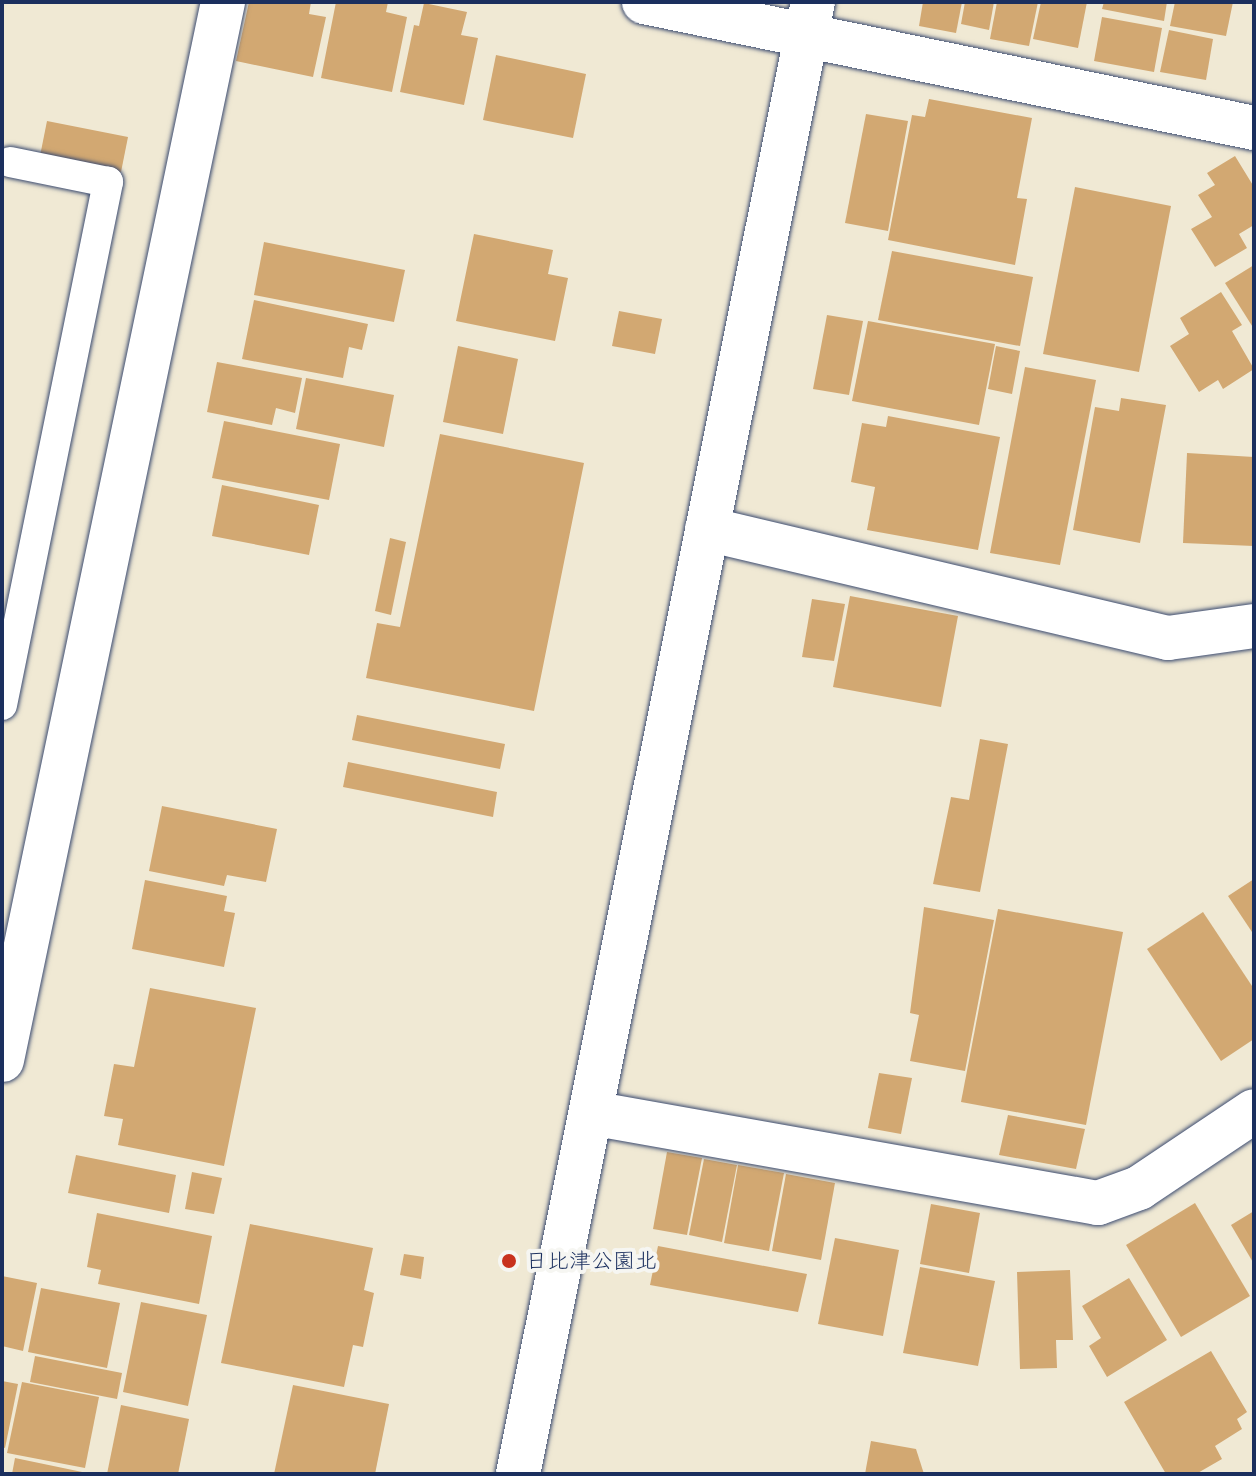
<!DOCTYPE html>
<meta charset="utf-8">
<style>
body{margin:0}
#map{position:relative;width:1256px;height:1476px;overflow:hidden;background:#f0e9d4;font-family:Delius,"Klee One",sans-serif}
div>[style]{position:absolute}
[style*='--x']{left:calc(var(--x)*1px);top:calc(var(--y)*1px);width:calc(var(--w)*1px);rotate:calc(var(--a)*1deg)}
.building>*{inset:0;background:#d2a872}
.roads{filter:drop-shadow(0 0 2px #3b4b70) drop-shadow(0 0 2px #3b4b70)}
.lane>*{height:30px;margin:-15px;padding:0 15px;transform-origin:15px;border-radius:15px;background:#fff}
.street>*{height:44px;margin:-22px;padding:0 22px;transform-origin:22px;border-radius:22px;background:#fff}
.secondary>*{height:44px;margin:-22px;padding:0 22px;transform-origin:22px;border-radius:22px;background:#fff}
.dots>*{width:22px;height:22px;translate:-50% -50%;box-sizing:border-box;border:4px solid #f6f6f2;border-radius:50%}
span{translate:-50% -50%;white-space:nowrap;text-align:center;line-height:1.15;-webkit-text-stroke:8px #f6f6f2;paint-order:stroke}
.poi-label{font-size:22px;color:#1b2f5e}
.left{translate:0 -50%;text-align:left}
.frame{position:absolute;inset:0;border:4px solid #1b2f5e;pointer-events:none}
</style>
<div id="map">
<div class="building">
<i style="clip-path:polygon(249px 2px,311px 2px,309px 14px,326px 17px,313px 77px,236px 61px)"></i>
<i style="clip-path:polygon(336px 2px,388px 2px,386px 12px,407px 17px,392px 92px,321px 78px)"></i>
<i style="clip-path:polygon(923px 2px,962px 2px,956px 33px,919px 26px)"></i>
<i style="clip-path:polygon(965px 2px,994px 2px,989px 30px,961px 24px)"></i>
<i style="clip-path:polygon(997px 2px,1038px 2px,1029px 46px,990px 39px)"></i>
<i style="clip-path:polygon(1041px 2px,1087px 2px,1078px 48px,1033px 39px)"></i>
<i style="clip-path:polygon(1104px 2px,1167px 2px,1164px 21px,1102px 9px)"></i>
<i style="clip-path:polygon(1175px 2px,1233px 2px,1226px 36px,1170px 26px)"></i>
<i style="clip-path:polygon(424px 3px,467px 12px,461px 35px,478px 38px,464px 105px,400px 92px,414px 25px,419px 26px)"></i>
<i style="clip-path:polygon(1102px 17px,1162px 28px,1154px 72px,1094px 61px)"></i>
<i style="clip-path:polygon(1169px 30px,1213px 39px,1206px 80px,1160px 72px)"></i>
<i style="clip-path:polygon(496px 55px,586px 74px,573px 138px,483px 120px)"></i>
<i style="clip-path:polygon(929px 99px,1032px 118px,1017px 198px,1027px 199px,1015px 265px,888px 240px,912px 115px,925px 117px)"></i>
<i style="clip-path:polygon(866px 114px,908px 121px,888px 231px,845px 223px)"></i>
<i style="clip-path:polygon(47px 121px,128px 137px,121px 172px,40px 156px)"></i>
<i style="clip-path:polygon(1235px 156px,1254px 187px,1254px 225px,1239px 234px,1247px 248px,1215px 267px,1191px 229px,1212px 217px,1198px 195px,1215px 185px,1207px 173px)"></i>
<i style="clip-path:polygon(1075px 187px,1171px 206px,1139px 372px,1043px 354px)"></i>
<i style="clip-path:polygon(474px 234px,553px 250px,548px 274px,568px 278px,555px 341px,456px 321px)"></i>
<i style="clip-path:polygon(264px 242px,405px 270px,394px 322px,254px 295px)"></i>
<i style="clip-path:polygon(892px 251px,1033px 277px,1020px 346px,878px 320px)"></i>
<i style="clip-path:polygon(1254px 265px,1254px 329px,1225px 283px)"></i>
<i style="clip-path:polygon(1221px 292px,1242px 325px,1232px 331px,1254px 369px,1223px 389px,1218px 380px,1199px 392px,1170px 346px,1189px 334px,1180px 318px)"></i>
<i style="clip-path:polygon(254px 300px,368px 324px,362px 350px,349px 347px,343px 378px,242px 359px)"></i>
<i style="clip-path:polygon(619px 311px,662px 319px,655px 354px,612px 346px)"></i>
<i style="clip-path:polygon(827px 315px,863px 321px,849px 395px,813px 389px)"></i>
<i style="clip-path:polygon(868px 321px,995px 344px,979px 425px,852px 401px)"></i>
<i style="clip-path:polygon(458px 346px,518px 359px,503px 434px,443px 422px)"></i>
<i style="clip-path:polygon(996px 346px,1020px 351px,1012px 394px,988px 389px)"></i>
<i style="clip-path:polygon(217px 362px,302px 378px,295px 413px,276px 408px,272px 425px,207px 412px)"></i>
<i style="clip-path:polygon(1025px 367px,1096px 380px,1060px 565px,990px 553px)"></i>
<i style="clip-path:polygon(306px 378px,394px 395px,384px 447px,296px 429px)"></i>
<i style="clip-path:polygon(1121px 398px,1166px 405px,1140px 543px,1073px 530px,1095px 407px,1119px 411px)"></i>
<i style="clip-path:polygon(888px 416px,1000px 437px,978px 550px,867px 530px,875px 487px,851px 482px,862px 423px,886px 427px)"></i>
<i style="clip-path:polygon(224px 421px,340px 444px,329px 500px,212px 478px)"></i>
<i style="clip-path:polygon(440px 434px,584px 463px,534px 711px,366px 678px,377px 623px,400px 627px)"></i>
<i style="clip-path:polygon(1187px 453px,1254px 457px,1254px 546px,1183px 543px)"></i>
<i style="clip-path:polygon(222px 485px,319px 505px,309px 555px,212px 536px)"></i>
<i style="clip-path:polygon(390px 538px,406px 542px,391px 615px,375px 611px)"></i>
<i style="clip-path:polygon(850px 596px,958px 616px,941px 707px,833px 687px)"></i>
<i style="clip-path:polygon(812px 599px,845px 604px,834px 661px,802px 657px)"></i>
<i style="clip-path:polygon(357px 715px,505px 744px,500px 769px,352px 740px)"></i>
<i style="clip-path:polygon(980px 739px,1008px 744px,980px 892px,933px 884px,951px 797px,969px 800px)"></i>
<i style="clip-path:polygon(348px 762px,497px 792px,493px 817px,343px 787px)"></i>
<i style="clip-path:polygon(162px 806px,277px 829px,266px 882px,227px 875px,224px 886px,149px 871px)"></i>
<i style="clip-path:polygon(1254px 879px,1254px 935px,1228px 896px)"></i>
<i style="clip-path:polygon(145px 880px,227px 896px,224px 911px,235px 913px,224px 967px,132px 949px)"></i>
<i style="clip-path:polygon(924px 907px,994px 920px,965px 1071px,910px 1061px,919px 1015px,910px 1013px)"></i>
<i style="clip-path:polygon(998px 909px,1123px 932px,1086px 1125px,961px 1102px)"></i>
<i style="clip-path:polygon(1203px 912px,1254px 989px,1254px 1039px,1221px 1061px,1147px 949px)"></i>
<i style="clip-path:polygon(150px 988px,256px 1008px,224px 1166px,118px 1145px,123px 1119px,104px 1116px,114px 1064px,134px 1067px)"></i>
<i style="clip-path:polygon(879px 1073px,912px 1078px,901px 1134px,868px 1128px)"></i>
<i style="clip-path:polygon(1008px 1115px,1085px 1129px,1076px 1169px,999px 1155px)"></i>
<i style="clip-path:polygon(667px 1152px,702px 1158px,687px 1235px,653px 1229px)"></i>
<i style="clip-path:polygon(76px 1155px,176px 1175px,169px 1213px,68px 1193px)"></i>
<i style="clip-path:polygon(704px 1159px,737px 1165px,722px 1242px,689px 1235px)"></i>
<i style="clip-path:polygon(738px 1165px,784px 1173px,769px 1251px,724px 1243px)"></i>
<i style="clip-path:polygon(192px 1172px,222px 1178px,214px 1214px,185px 1209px)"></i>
<i style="clip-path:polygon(786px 1174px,835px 1183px,821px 1260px,772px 1251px)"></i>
<i style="clip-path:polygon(1195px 1203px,1250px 1296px,1181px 1337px,1126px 1245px)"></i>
<i style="clip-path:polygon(931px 1204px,980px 1213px,969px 1273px,920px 1264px)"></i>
<i style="clip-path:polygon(1254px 1211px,1254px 1264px,1231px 1225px)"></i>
<i style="clip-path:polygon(97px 1213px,212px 1236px,199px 1304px,98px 1284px,101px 1270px,87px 1267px)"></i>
<i style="clip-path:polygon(250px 1224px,373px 1248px,364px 1290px,374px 1293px,363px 1347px,353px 1345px,344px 1387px,221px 1363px)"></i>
<i style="clip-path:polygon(835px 1238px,899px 1250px,883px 1336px,818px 1324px)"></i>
<i style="clip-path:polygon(658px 1246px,807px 1274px,798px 1312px,650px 1285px)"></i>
<i style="clip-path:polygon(404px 1254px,424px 1257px,421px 1279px,400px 1275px)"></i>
<i style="clip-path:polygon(920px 1267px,995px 1281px,978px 1366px,903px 1353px)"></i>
<i style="clip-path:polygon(1070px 1270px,1073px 1340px,1056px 1340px,1057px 1368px,1020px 1369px,1017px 1272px)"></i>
<i style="clip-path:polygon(2px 1276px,37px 1283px,23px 1351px,2px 1346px)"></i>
<i style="clip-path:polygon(1129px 1278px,1167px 1340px,1107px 1377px,1089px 1346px,1101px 1338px,1082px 1306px)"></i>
<i style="clip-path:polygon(41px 1288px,120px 1303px,107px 1368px,28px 1352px)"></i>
<i style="clip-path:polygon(141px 1302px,207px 1315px,188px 1406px,123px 1392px)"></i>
<i style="clip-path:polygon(1211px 1351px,1247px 1412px,1237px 1419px,1242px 1429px,1215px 1446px,1222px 1459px,1196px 1474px,1166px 1474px,1124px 1402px)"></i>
<i style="clip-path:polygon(35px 1356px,122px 1373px,117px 1399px,30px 1382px)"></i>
<i style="clip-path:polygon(2px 1381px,18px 1384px,5px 1448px,2px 1447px)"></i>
<i style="clip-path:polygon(22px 1382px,99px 1397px,85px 1468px,7px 1453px)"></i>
<i style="clip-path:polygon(293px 1385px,389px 1404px,375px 1474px,274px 1474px)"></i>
<i style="clip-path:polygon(121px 1405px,189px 1419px,178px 1474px,107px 1474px)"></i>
<i style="clip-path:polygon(871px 1441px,916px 1449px,924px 1474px,865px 1474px)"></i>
<i style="clip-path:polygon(15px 1458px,87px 1473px,86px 1474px,12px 1474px)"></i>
</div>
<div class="roads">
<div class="lane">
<i style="--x:2;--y:705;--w:534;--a:-78.54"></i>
<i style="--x:108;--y:182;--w:100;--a:-168.5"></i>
</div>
<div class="street">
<i style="--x:644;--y:2;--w:623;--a:11.67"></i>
<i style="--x:707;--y:529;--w:474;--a:13.3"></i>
<i style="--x:1168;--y:638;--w:87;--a:-7.9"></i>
<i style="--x:2;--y:1060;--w:1081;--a:-78.2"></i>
<i style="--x:591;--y:1113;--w:515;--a:10.07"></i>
<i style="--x:1098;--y:1203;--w:44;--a:-20.1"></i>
<i style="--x:1139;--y:1188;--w:138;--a:-33.8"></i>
</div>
<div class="secondary">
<i style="--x:518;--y:1474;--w:1501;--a:-78.67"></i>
</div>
</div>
<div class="dots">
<i style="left:509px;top:1261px;background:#c8321e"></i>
</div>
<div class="poi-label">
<span class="left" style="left:525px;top:1261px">日比津公園北</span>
</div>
<div class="frame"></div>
</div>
